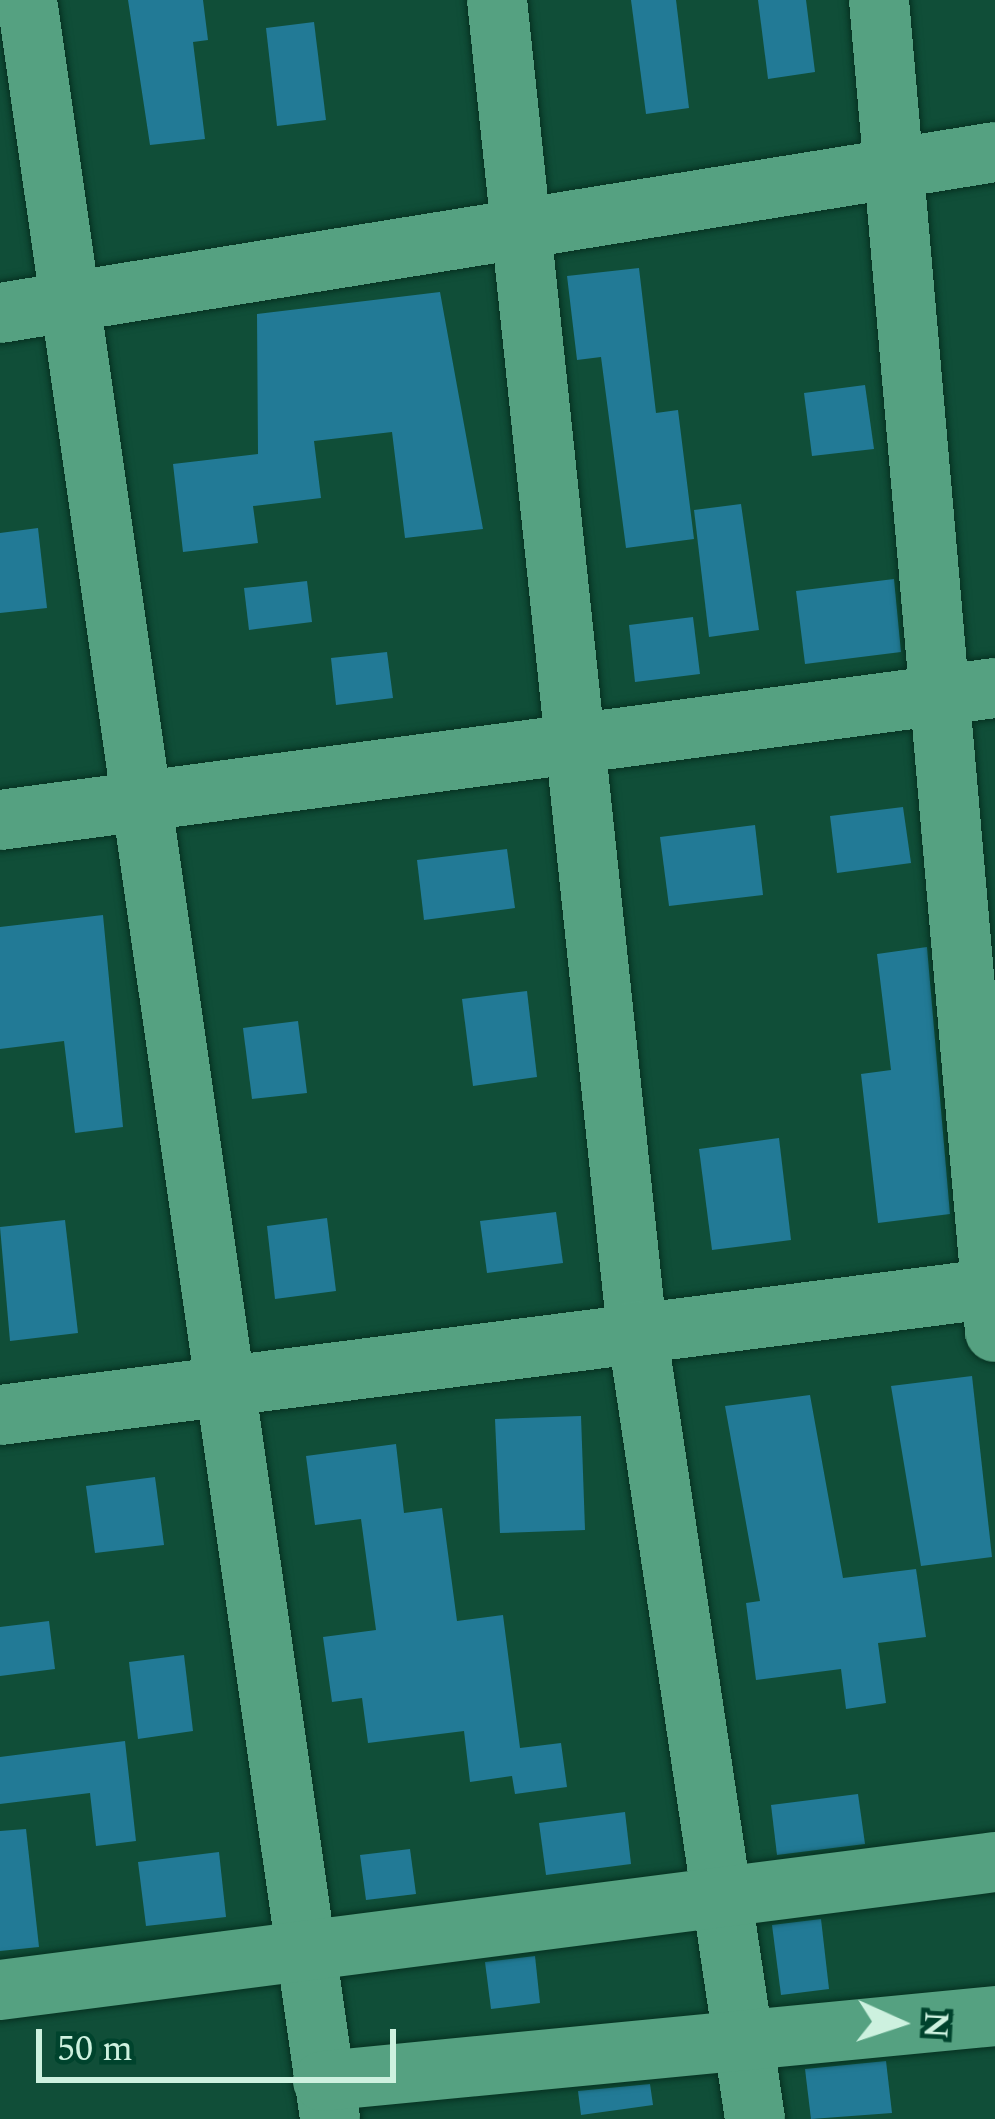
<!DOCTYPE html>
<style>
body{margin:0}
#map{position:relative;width:995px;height:2119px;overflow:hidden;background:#104e38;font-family:Spectral,serif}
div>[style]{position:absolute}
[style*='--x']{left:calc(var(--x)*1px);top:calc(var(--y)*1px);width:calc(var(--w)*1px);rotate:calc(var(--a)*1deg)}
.building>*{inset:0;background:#227a96}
.roads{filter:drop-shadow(0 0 3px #063121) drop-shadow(0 0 3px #063121)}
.minor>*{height:60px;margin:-30px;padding:0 30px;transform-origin:30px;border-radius:30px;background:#55a181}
span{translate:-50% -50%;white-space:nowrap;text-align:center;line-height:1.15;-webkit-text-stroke:12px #00432d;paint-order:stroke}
.north{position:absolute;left:839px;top:1963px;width:120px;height:120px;-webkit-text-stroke:9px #00432d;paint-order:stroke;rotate:93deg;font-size:33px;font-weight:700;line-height:48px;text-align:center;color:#cdf1df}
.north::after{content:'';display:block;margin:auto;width:42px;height:54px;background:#cdf1df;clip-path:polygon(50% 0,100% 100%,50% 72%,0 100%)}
.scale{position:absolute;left:36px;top:2029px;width:360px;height:54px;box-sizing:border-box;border:6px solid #cdf1df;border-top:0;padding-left:15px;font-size:36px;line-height:42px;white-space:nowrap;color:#cdf1df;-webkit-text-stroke:9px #00432d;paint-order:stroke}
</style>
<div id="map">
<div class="building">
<i style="clip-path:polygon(128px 0,203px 0,208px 40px,193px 42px,205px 139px,150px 145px)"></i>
<i style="clip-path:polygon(631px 0,676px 0,689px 108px,646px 114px)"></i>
<i style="clip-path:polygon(758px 0,806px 0,815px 72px,768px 79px)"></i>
<i style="clip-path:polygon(314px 22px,326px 120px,277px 126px,266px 28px)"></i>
<i style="clip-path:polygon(639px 268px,656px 413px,678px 410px,694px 539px,626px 548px,601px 357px,577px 360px,567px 276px)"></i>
<i style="clip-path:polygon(440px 292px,483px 529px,405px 538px,392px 432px,314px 441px,321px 498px,253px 506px,258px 543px,183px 552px,173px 464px,258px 454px,257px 314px)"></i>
<i style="clip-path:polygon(865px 385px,874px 449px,812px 456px,804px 393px)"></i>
<i style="clip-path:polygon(741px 504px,759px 630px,709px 637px,694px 510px)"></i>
<i style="clip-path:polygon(38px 528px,47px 608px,0 613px,0 533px)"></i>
<i style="clip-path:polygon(894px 579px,901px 652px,805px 664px,796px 591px)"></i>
<i style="clip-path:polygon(307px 581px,312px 622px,249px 630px,244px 588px)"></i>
<i style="clip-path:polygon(693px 617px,700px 674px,635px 682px,629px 625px)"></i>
<i style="clip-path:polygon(387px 652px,393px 698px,336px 705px,331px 658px)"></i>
<i style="clip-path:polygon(903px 807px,911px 863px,837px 873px,830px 816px)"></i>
<i style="clip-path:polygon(755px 825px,763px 895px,669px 906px,660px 837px)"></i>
<i style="clip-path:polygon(507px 849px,515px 908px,424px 920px,417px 860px)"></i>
<i style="clip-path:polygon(103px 915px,123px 1127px,75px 1133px,64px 1041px,0 1049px,0 927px)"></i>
<i style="clip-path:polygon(927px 947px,950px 1214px,878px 1223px,861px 1074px,891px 1070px,877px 954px)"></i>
<i style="clip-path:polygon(527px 991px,537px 1077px,473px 1086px,462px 999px)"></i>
<i style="clip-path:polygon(298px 1021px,307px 1093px,252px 1099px,243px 1028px)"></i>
<i style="clip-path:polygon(779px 1138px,791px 1240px,712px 1250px,699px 1149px)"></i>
<i style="clip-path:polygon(556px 1212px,563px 1263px,487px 1273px,480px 1221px)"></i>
<i style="clip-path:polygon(327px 1218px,336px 1291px,275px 1299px,267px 1226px)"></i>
<i style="clip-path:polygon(65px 1220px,78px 1333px,10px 1341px,0 1227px)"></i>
<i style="clip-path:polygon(972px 1376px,992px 1557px,921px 1566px,891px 1386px)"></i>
<i style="clip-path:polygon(810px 1395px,843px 1578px,916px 1569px,926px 1637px,878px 1643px,886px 1703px,846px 1709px,841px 1669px,756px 1680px,746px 1603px,760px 1601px,725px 1406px)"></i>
<i style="clip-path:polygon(581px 1416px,585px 1530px,500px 1533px,495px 1419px)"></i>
<i style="clip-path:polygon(396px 1444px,404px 1513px,442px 1508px,457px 1621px,503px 1615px,520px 1748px,561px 1743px,567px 1787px,515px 1794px,512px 1776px,470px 1782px,464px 1731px,368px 1743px,362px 1698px,332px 1702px,323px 1637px,376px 1630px,361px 1519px,315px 1525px,306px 1456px)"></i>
<i style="clip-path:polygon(155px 1477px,164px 1545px,95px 1553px,86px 1486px)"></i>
<i style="clip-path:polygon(49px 1621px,55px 1669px,0 1676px,0 1627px)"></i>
<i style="clip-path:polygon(184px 1655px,193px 1731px,138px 1739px,129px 1662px)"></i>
<i style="clip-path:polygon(125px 1741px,136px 1841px,96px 1846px,90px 1793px,0 1804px,0 1757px)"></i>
<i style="clip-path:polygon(858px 1794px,865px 1844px,777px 1855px,771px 1805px)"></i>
<i style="clip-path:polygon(625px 1812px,631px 1864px,546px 1875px,539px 1823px)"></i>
<i style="clip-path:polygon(26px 1829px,39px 1947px,0 1951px,0 1831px)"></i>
<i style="clip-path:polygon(410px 1849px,416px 1894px,366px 1900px,360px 1855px)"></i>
<i style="clip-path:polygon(219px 1852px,226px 1917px,146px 1926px,138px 1862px)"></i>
<i style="clip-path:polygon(821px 1919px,829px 1989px,781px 1995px,772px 1925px)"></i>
<i style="clip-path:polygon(535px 1956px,540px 2003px,491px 2009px,485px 1962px)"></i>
<i style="clip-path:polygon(886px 2061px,892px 2113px,811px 2119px,805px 2069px)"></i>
<i style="clip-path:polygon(650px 2084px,653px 2105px,581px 2115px,578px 2091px)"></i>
</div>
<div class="roads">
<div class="minor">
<i style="--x:27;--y:0;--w:2141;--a:81.86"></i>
<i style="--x:497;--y:0;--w:1338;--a:84"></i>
<i style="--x:637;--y:1331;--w:797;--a:81.48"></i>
<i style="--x:879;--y:0;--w:1337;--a:85.02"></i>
<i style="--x:0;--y:313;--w:1008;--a:-9.19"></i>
<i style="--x:0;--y:820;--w:1004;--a:-7.56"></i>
<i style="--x:0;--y:1415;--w:1003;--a:-7.27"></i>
<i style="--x:0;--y:1990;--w:1003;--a:-7.33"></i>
<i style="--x:323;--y:2081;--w:675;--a:-5.52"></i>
</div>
</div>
<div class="north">N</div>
<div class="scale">50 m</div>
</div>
